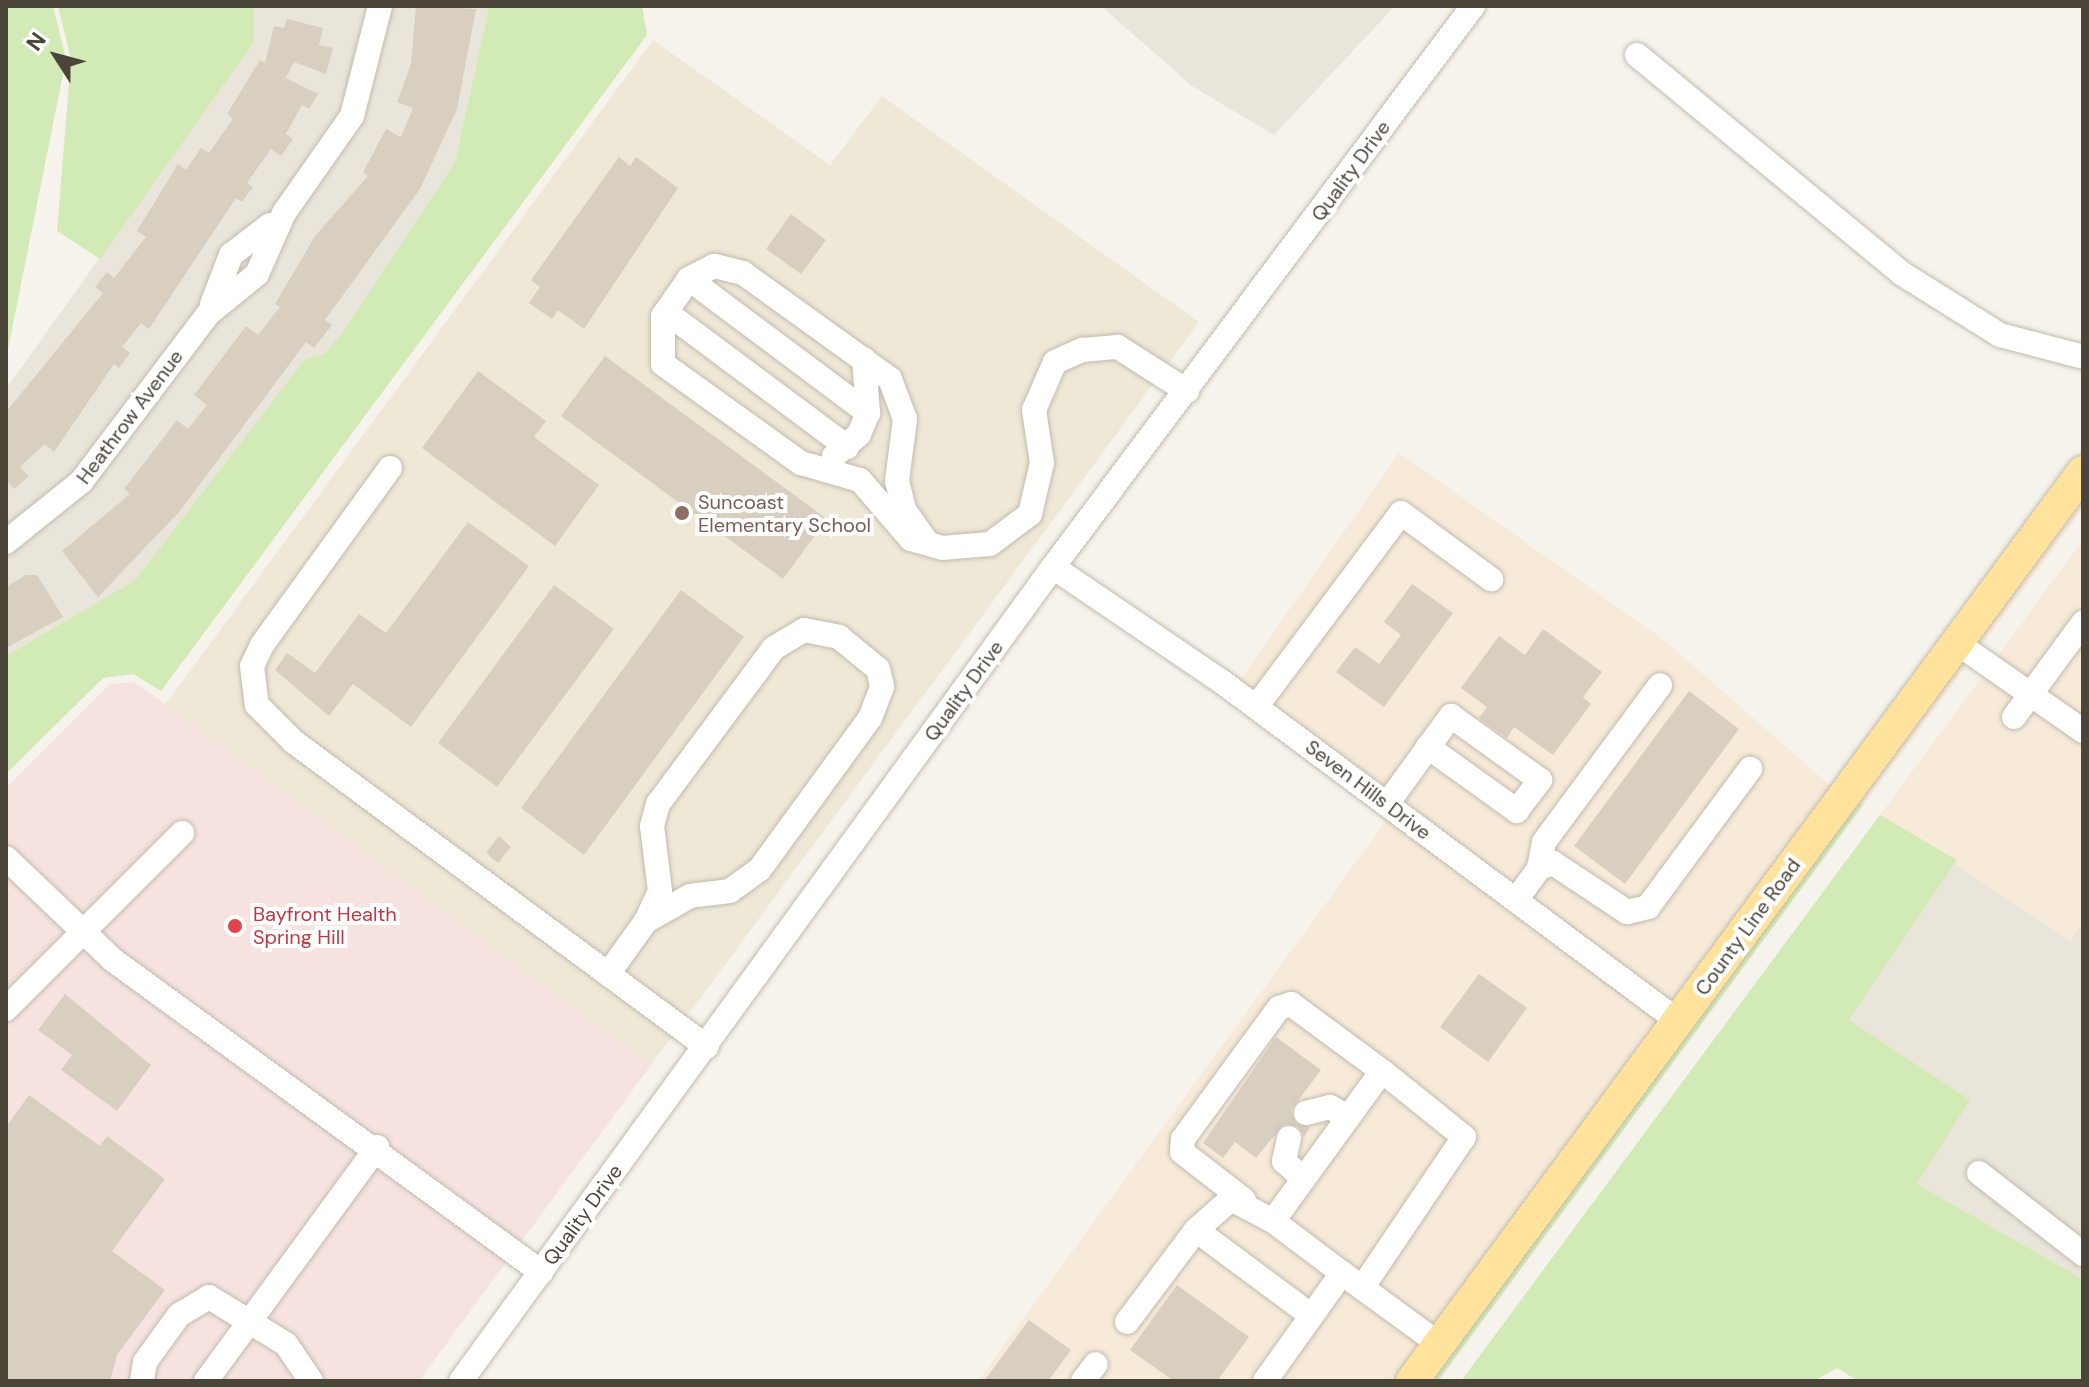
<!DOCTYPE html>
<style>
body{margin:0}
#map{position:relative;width:2089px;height:1387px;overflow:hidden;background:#f6f3ec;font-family:"DM Sans",sans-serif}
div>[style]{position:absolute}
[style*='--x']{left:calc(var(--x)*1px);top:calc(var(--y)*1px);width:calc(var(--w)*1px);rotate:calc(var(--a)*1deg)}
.residential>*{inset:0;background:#eae5da}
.commercial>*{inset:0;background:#f7ead8}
.education>*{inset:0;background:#efe8d6}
.medical>*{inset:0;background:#f6e3e0}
.green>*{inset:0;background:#d2eab5}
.building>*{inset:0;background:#d8cfc1}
.roads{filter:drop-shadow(0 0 2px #c2bbae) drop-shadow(0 0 2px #c2bbae)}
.minor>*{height:24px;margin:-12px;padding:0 12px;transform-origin:12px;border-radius:12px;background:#fff}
.major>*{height:32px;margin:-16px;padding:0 16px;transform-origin:16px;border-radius:16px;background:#ffe39c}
.dots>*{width:22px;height:22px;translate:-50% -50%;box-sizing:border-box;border:4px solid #fff;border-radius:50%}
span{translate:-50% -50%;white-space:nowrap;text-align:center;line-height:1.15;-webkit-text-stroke:8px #fff;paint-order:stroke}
.street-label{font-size:20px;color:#4b4439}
.education-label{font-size:20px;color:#785e54}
.left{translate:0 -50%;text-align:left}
.health-label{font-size:20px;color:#be3a42}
.frame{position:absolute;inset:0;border:8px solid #4b4439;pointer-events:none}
.north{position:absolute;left:16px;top:16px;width:80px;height:80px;-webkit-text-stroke:6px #fff;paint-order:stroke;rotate:306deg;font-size:22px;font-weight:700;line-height:32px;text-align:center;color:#4b4439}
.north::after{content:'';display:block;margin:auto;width:28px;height:36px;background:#4b4439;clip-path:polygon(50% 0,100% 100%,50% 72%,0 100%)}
</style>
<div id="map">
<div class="residential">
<i style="clip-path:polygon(254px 6px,489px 6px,455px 162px,342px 333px,324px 354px,305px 359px,135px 580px,6px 656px,6px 389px,254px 42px)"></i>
<i style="clip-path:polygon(1101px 6px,1395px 6px,1274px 135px,1192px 86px)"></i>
<i style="clip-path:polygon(1957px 860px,2070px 940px,2083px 921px,2083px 1279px,1917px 1184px,1849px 1020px)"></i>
</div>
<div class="commercial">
<i style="clip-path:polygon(1399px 453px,1664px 640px,1833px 788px,1398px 1381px,978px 1381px,1393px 811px,1232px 692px)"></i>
<i style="clip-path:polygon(2083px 491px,2083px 508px,1863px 805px,1855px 800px)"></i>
<i style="clip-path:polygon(2083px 540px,2083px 921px,2071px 941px,1880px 815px)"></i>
</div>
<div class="education">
<i style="clip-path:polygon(653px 40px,830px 165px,882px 96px,1199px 322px,651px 1065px,165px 705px)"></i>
</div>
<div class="medical">
<i style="clip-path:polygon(135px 682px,651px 1065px,419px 1381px,6px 1381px,6px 788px,110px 684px)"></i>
</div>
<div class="green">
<i style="clip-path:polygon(6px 6px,53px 6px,66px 59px,6px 359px)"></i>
<i style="clip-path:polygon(58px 6px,254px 6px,254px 42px,100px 259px,57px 231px,71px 59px)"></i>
<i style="clip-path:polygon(489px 6px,642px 6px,647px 35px,161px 691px,133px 674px,103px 678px,6px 774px,6px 656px,135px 580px,305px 359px,324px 354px,342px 333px,455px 162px)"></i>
<i style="clip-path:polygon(1855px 800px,1863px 805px,1438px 1381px,1426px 1381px)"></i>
<i style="clip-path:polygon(1880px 815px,1957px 860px,1849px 1020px,1970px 1100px,1917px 1184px,2083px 1279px,2083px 1381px,1858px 1381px,1837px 1368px,1814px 1381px,1461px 1381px)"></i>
</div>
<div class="building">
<i style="clip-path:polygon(416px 6px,476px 9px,457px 109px,420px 189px,325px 320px,332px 325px,314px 348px,306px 342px,180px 511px,98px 597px,62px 551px,130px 494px,124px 489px,177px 420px,188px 429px,207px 405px,194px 395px,246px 326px,258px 335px,280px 307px,275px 304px,315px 236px,368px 176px,363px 172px,386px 129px,401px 137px,413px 108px,397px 102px,411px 64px)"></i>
<i style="clip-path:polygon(287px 19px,323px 28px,319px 45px,333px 48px,326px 74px,294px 62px,286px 78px,318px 94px,309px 109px,302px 105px,286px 134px,293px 139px,281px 156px,271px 149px,247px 183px,253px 187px,242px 202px,236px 198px,149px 329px,141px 323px,122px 347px,130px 353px,119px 368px,114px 364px,54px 452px,45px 444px,20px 467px,29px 476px,14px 489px,6px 480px,6px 412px,103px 293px,95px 287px,107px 272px,114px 278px,146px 237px,137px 231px,178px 164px,186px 170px,201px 148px,209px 153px,233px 119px,227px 114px,260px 60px,265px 63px,274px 26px,284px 28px)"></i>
<i style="clip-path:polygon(619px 157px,630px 166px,636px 157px,678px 188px,584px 329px,558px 310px,552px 319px,529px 303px,540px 287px,531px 280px)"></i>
<i style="clip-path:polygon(791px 214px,826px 240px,801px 274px,766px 249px)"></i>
<i style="clip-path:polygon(605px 356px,827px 519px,783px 579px,561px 416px)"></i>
<i style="clip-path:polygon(478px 371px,546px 421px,534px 437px,599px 485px,555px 546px,422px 448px)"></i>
<i style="clip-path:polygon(468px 522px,529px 566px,411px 727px,353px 684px,329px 716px,275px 670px,287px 653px,315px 673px,359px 614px,386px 633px)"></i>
<i style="clip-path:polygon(26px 575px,37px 575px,63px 617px,6px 648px,6px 587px)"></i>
<i style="clip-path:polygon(1412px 584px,1453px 613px,1384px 707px,1336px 672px,1355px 647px,1379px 664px,1401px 635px,1384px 622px)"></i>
<i style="clip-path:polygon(554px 585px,614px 629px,497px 787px,438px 743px)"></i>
<i style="clip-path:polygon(681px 590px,744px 637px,584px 855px,521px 808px)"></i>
<i style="clip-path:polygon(1543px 629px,1602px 672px,1583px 697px,1591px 704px,1553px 755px,1514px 727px,1507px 738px,1479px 718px,1487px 707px,1461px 688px,1499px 636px,1525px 655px)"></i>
<i style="clip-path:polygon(1689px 691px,1739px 729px,1625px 884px,1574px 846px)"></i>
<i style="clip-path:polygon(499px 836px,511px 847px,498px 863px,486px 853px)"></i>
<i style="clip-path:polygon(1479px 974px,1527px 1008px,1488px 1062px,1440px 1027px)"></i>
<i style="clip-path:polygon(65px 994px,151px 1065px,117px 1111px,61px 1070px,72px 1055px,38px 1030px)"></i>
<i style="clip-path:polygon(1276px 1037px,1321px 1070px,1291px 1110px,1296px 1124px,1310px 1127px,1304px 1137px,1298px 1126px,1284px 1124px,1256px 1158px,1235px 1142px,1223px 1158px,1203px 1143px)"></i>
<i style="clip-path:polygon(29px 1095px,100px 1146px,107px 1136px,165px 1179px,112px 1251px,165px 1290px,117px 1355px,110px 1381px,6px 1381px,6px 1127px)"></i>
<i style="clip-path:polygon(1177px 1285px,1249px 1337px,1217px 1381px,1174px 1381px,1130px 1350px)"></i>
<i style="clip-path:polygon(1029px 1320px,1071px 1350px,1048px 1381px,984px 1381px)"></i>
</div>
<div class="roads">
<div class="minor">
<i style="--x:1637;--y:55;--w:342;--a:39.5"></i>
<i style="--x:1901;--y:273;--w:117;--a:32.1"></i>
<i style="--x:2000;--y:335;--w:86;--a:14.8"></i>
<i style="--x:689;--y:279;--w:224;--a:36.8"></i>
<i style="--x:212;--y:304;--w:53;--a:-68.8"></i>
<i style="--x:231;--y:255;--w:49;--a:-37.6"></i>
<i style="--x:666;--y:312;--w:226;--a:36.7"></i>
<i style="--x:834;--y:456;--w:33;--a:-41"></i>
<i style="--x:859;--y:434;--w:23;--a:-67"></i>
<i style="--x:868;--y:413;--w:54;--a:-94.2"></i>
<i style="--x:390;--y:468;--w:218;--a:125.9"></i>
<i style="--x:262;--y:645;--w:23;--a:115"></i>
<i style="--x:252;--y:666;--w:39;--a:83"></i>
<i style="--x:257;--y:705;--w:52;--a:45"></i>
<i style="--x:294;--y:742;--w:513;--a:36.45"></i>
<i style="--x:926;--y:541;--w:39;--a:-125"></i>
<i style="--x:904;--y:509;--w:29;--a:-104"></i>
<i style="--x:897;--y:481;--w:63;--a:-82.6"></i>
<i style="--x:905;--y:419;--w:43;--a:-110.6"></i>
<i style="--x:890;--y:379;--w:181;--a:-144.2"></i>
<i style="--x:743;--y:273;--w:30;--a:-166"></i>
<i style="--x:714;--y:266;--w:28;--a:153"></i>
<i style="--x:689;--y:279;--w:45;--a:125.1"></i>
<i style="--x:663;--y:316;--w:48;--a:90"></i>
<i style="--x:663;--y:364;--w:170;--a:35.7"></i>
<i style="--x:801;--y:463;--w:61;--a:16.1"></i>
<i style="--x:860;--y:480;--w:78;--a:49.2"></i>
<i style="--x:911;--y:539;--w:32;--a:16"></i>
<i style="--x:942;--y:548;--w:48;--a:-4.8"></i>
<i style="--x:990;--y:544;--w:50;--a:-36.9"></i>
<i style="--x:1030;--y:514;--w:52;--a:-76.8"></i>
<i style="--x:1042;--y:463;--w:54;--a:-98.6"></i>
<i style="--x:1034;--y:410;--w:52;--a:-66.4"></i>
<i style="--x:1055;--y:362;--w:30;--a:-24"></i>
<i style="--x:1082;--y:350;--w:36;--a:-5"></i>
<i style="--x:1118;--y:347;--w:82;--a:32.5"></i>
<i style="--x:6;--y:542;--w:96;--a:-38.7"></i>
<i style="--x:81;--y:482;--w:211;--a:-52.9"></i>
<i style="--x:208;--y:314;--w:63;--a:-39.2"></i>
<i style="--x:257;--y:274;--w:67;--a:-66.1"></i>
<i style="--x:284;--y:213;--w:118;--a:-55"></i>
<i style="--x:352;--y:116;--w:114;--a:-75.7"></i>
<i style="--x:1053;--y:567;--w:203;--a:34.2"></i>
<i style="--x:1221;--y:681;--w:570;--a:36.65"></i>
<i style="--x:804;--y:630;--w:36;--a:11"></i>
<i style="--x:839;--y:637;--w:50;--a:39.4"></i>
<i style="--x:878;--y:669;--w:18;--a:77"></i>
<i style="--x:882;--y:687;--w:33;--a:111"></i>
<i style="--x:870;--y:718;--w:187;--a:126.1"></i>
<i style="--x:760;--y:869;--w:37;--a:144"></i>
<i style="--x:730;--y:891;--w:40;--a:172.9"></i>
<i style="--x:690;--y:896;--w:51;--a:150.4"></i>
<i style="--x:646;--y:921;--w:33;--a:-65"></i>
<i style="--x:660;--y:891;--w:65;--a:-97"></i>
<i style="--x:652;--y:826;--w:23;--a:-75"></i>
<i style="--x:658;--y:804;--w:194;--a:-53.4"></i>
<i style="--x:774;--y:648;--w:35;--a:-31"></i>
<i style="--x:1957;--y:643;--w:154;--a:34.9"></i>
<i style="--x:1256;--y:707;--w:242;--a:-53.2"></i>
<i style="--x:1401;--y:513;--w:112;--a:36.3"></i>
<i style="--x:2014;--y:717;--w:117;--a:-53.7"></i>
<i style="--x:1387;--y:804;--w:109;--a:-54"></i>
<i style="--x:1451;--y:716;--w:110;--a:35.7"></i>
<i style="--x:1540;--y:780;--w:39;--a:127"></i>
<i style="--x:1517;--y:811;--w:110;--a:-144.3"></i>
<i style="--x:6;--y:858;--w:148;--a:43.6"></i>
<i style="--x:113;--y:960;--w:530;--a:36.09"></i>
<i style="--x:1539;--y:868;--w:26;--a:-79"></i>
<i style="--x:1544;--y:842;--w:195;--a:-53.5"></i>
<i style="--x:1516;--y:900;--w:39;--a:-54"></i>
<i style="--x:1539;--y:868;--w:15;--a:-20"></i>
<i style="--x:1553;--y:863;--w:89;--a:33.5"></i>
<i style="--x:1627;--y:912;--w:22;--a:-13"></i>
<i style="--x:1648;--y:907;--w:172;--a:-53.5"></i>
<i style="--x:608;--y:974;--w:65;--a:-54.4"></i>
<i style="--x:6;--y:1009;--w:249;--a:-45"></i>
<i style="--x:1306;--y:1113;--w:25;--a:-14"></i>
<i style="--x:1330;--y:1107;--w:20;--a:30"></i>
<i style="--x:1289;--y:1138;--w:24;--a:102"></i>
<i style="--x:1284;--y:1161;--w:26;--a:43"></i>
<i style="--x:1979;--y:1173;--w:132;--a:37.9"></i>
<i style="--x:1244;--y:1200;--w:78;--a:-142.3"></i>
<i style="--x:1182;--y:1152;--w:13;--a:-86"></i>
<i style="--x:1183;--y:1139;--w:162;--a:-53.8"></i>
<i style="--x:1279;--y:1008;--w:13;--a:-18"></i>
<i style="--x:1291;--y:1004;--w:113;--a:36.4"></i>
<i style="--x:1273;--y:1221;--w:47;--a:-152.4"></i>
<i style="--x:1231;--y:1199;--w:47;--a:138.5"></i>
<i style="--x:1196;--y:1230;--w:144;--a:36.6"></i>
<i style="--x:1362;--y:1288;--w:182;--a:-56"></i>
<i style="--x:1464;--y:1137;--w:105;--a:-141.2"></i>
<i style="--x:1382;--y:1071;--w:185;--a:126"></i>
<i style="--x:1273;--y:1221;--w:86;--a:37"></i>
<i style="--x:1342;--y:1273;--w:120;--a:36.2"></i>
<i style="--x:1127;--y:1322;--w:115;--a:-53.1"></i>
<i style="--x:142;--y:1381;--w:19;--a:-81"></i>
<i style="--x:145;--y:1362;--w:58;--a:-54.1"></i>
<i style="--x:179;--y:1315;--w:35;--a:-31"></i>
<i style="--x:209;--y:1297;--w:90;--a:31.4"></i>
<i style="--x:286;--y:1344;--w:45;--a:56"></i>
<i style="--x:206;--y:1381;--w:290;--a:-53.8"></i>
<i style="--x:461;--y:1381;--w:1007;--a:-53.97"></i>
<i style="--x:1053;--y:567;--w:701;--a:-53.18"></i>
<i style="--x:1083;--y:1381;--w:21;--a:-53"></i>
<i style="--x:1265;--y:1381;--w:133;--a:-54.5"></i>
</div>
<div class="major">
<i style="--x:1412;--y:1381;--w:1130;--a:-53.57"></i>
</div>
</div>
<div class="dots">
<i style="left:682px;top:513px;background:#8d6e63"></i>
<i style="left:235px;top:926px;background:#e0444e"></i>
</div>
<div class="street-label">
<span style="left:1351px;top:171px;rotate:-54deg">Quality Drive</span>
<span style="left:130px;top:417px;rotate:-53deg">Heathrow Avenue</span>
<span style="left:964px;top:691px;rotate:-54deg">Quality Drive</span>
<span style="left:1368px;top:790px;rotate:37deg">Seven Hills Drive</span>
<span style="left:1748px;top:927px;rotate:-54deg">County Line Road</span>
<span style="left:583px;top:1215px;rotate:-54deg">Quality Drive</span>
</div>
<div class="education-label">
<span class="left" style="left:698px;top:514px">Suncoast<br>Elementary School</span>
</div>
<div class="health-label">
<span class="left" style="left:253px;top:926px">Bayfront Health<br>Spring Hill</span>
</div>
<div class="frame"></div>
<div class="north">N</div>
</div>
